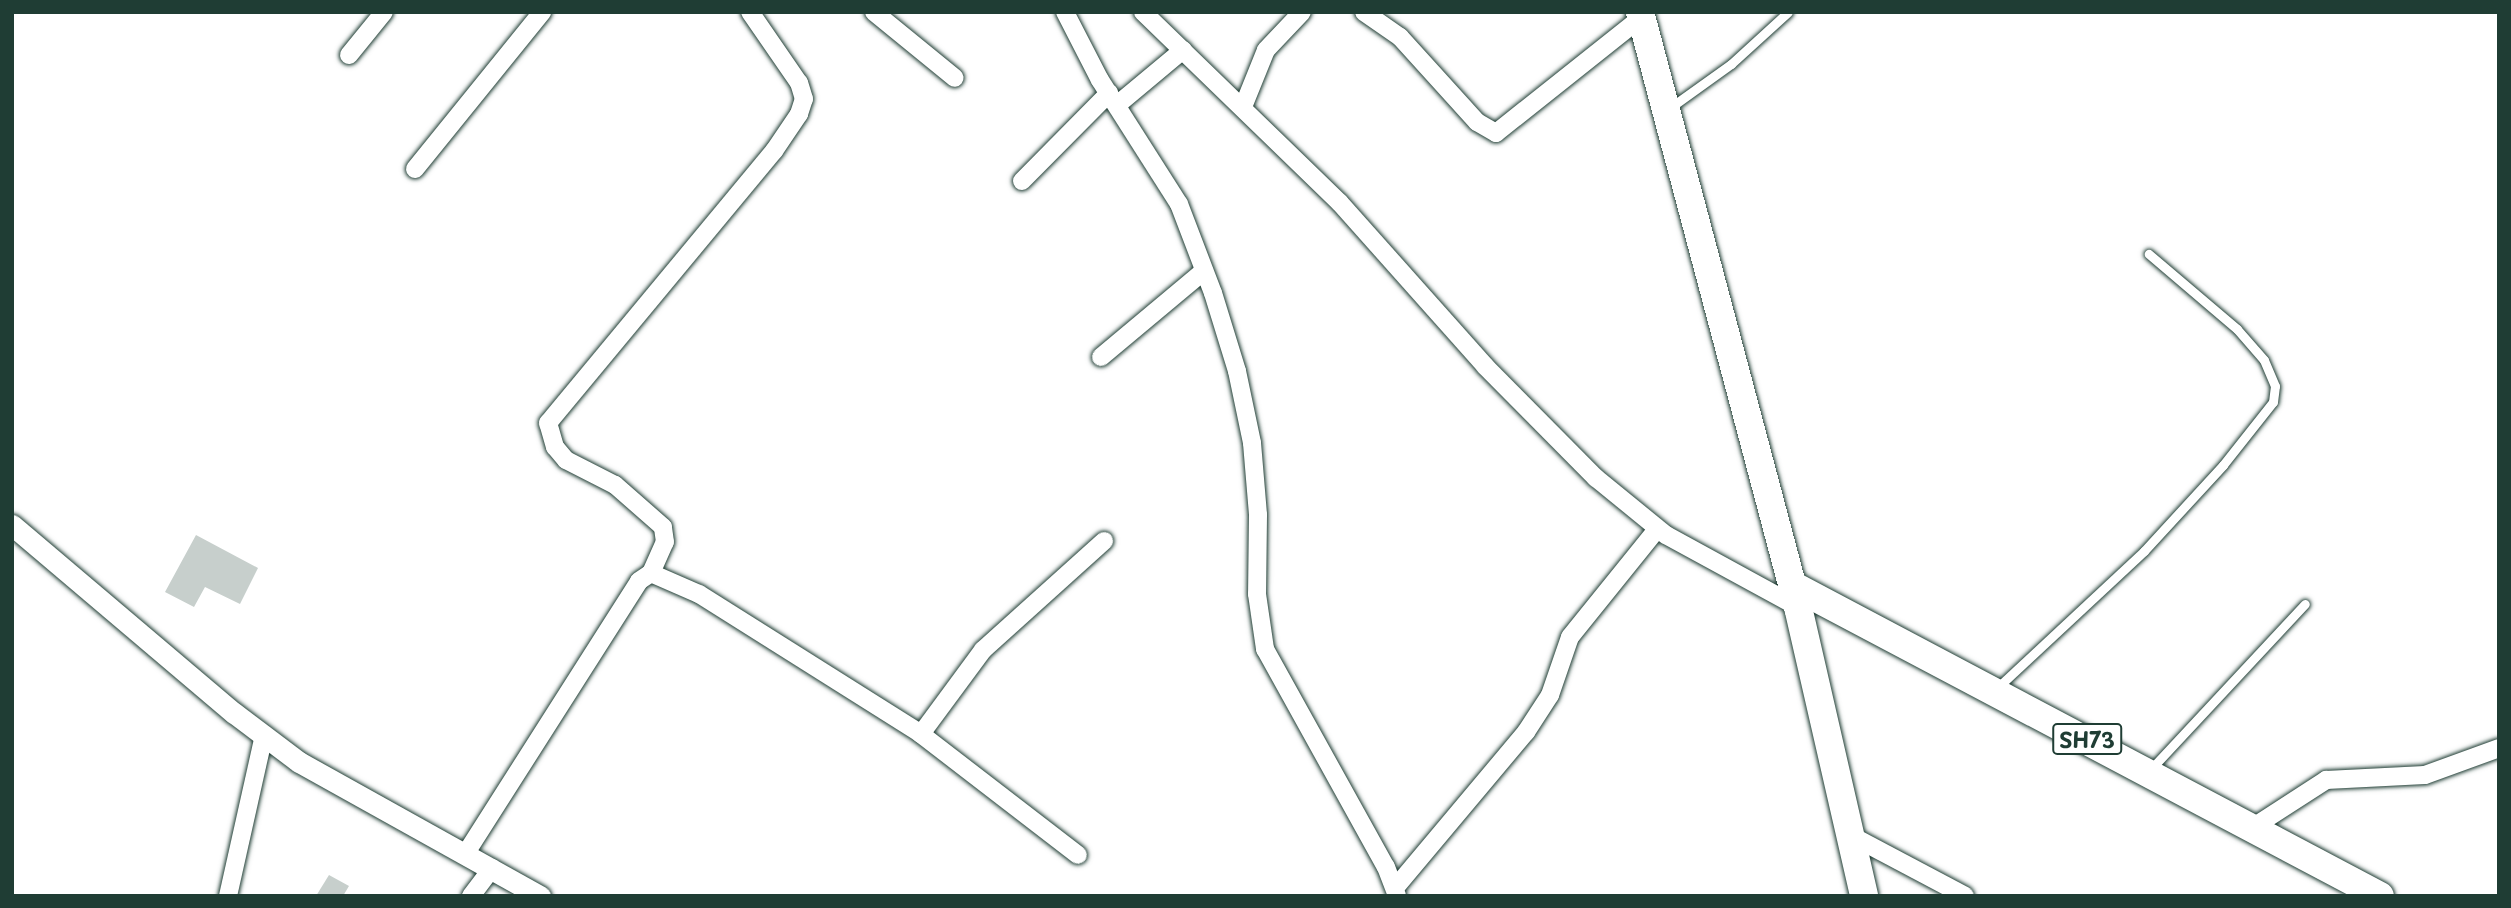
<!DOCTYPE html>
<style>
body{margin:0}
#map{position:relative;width:2511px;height:908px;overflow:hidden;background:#fff;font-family:"Playpen Sans",sans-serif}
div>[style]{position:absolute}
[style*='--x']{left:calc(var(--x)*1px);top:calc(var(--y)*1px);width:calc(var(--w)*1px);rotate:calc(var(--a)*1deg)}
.building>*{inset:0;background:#c7cfcc}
.roads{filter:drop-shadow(0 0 2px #1f3d34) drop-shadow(0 0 2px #1f3d34)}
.service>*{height:9px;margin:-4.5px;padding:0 4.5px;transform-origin:4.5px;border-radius:4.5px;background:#fff}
.minor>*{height:18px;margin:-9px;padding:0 9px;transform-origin:9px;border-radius:9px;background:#fff}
.tertiary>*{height:21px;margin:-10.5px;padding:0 10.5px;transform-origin:10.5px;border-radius:10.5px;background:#fff}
.primary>*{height:28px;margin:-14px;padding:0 14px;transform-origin:14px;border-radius:14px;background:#fff}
span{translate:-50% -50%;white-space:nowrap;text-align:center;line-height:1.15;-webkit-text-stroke:7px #fff;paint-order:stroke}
.shield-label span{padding:2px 5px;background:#fff;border:2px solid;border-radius:5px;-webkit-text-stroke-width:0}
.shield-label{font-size:21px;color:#1f3d34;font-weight:700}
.frame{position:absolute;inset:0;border:14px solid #1f3d34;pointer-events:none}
</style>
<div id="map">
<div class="building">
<i style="clip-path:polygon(196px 535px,258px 568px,240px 604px,205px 587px,194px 607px,165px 592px)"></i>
<i style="clip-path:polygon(329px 875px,349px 886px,343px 896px,316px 896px)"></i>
</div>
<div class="roads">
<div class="service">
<i style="--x:1671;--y:107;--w:74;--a:-35.6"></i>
<i style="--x:1731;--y:64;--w:77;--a:-42.4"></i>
<i style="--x:1996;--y:689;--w:202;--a:-43"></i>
<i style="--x:2144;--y:551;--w:117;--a:-47.4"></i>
<i style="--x:2223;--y:465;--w:80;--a:-51.6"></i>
<i style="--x:2273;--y:402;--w:16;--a:-83"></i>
<i style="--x:2275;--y:386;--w:28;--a:-113"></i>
<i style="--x:2264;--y:360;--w:41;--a:-131.1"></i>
<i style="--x:2237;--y:329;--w:116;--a:-139.6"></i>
<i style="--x:2150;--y:770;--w:227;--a:-47"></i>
</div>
<div class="minor">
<i style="--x:874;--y:12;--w:104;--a:39.2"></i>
<i style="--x:1065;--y:12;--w:76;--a:62.8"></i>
<i style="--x:1100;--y:80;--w:147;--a:57.5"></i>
<i style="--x:1179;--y:204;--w:95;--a:69.1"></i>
<i style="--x:1213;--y:293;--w:82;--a:72.9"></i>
<i style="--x:1237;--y:371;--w:74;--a:78.2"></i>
<i style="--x:1252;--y:443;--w:72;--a:85.2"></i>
<i style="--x:1258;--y:515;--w:79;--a:90.7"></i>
<i style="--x:1257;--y:594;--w:56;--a:81.7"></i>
<i style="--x:1265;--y:649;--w:249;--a:61"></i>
<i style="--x:1386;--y:867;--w:31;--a:69"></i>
<i style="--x:1143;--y:12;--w:274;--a:44.1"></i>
<i style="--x:1340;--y:203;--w:218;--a:48.3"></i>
<i style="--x:1485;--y:366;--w:158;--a:45.3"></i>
<i style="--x:1596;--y:478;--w:90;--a:39.2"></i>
<i style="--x:1666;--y:535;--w:150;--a:28.6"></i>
<i style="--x:1364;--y:12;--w:44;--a:34.8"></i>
<i style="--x:1400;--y:37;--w:115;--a:47.8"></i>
<i style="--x:1477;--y:122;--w:22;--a:30"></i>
<i style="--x:1496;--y:133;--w:186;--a:-38.5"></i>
<i style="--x:349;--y:55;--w:55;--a:-50.9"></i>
<i style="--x:1117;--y:105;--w:86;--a:-39.8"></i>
<i style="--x:1243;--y:107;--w:61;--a:-68"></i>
<i style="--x:1266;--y:50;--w:52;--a:-46.5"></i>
<i style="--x:415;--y:169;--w:202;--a:-51"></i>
<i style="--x:1022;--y:181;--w:124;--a:-45.3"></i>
<i style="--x:1101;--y:357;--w:134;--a:-39.9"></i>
<i style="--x:651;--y:573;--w:34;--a:-66"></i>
<i style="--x:665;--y:542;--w:15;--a:-98"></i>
<i style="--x:663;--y:527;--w:64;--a:-138.8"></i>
<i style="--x:615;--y:485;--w:55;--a:-153"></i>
<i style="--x:566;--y:460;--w:17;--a:-130"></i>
<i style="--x:555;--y:447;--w:25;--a:-106"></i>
<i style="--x:548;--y:423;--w:354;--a:-50.3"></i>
<i style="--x:774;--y:151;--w:45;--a:-56"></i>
<i style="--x:799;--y:114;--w:16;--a:-72"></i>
<i style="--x:804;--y:99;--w:17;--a:-107"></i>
<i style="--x:799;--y:83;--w:86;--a:-124.6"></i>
<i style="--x:921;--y:734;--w:104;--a:-53.6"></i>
<i style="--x:983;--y:650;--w:163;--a:-42"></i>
<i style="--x:2255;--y:826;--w:85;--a:-32.9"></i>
<i style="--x:2326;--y:780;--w:99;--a:-2.9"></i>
<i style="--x:2425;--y:775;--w:79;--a:-20"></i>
<i style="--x:1850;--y:835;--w:130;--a:27.9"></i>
<i style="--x:466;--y:853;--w:322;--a:-57.5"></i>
<i style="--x:639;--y:581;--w:14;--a:-34"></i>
<i style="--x:651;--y:573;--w:52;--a:23.6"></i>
<i style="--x:699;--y:594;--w:262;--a:32.2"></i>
<i style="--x:921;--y:734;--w:198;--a:37.6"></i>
<i style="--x:1395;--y:888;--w:204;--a:-50"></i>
<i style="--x:1526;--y:732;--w:44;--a:-57"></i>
<i style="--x:1550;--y:695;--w:61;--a:-71"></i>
<i style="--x:1570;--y:637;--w:139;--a:-51.1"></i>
<i style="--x:228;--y:896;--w:165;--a:-77.4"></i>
<i style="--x:471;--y:896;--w:35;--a:-53"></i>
</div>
<div class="tertiary">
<i style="--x:12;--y:525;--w:291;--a:40.3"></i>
<i style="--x:234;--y:713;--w:81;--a:37"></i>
<i style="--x:299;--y:762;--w:276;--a:29.1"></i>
</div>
<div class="primary">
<i style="--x:1640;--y:12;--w:616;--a:75.13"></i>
<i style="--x:1798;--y:607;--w:296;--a:77.1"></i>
<i style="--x:1792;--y:585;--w:665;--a:27.87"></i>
</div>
</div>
<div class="shield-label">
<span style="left:2087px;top:739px">SH73</span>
</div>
<div class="frame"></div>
</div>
